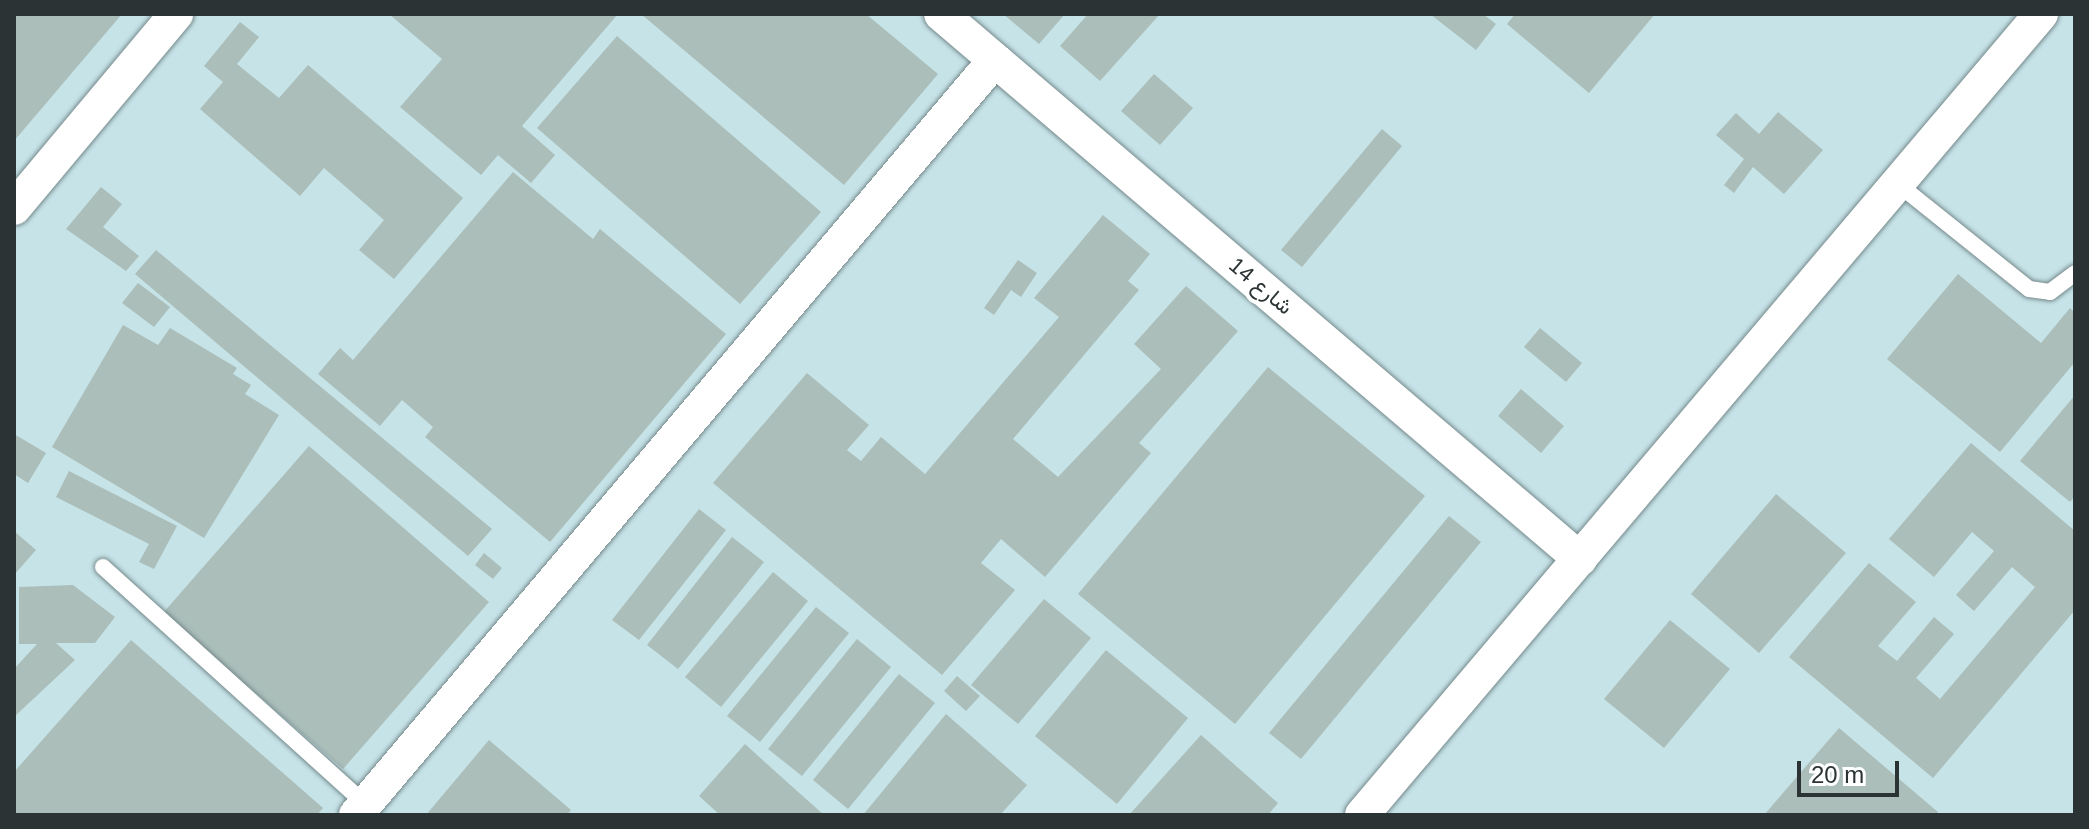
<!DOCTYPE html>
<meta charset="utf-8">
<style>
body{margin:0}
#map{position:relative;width:2089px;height:829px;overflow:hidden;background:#dbf0f3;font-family:Helvetica,Vazirmatn,sans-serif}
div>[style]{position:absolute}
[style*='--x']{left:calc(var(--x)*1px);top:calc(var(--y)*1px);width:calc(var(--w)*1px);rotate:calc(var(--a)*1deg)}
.built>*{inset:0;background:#c6e3e8}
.building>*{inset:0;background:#abbeba}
.roads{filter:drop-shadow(0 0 2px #75898b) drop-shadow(0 0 2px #75898b)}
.lane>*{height:16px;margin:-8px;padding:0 8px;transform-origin:8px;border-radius:8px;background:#fff}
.street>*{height:34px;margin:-17px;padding:0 17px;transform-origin:17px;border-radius:17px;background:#fff}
span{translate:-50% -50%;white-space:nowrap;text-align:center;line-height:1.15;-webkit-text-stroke:8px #fff;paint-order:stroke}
.street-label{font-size:22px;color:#2b3334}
.frame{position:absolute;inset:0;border:16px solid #2b3334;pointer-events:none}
.scale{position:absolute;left:1797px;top:761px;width:102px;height:36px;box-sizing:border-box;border:4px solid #2b3334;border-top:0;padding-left:10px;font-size:24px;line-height:28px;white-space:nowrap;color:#2b3334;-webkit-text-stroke:6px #fff;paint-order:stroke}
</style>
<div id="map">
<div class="built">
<i style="clip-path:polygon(14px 14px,2075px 14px,2075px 815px,14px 815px)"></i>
</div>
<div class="building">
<i style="clip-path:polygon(14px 14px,122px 14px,14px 141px)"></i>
<i style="clip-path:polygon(389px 14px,618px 14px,522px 126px,555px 155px,531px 183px,498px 155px,481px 175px,400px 107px,442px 59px)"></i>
<i style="clip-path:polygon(641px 14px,866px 14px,938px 74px,844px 185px)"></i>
<i style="clip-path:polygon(1003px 14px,1065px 14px,1039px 44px)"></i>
<i style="clip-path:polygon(1088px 14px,1160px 14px,1100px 81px,1060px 46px)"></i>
<i style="clip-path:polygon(1430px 14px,1483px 14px,1496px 24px,1476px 50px)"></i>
<i style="clip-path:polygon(1515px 14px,1655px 14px,1589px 93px,1507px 24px)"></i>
<i style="clip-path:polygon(240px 22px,259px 37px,237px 64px,279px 98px,308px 65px,463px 198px,394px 279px,359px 250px,384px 220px,324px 168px,300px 196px,200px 109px,223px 82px,204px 66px)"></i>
<i style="clip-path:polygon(617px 36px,821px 212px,740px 304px,537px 128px)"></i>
<i style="clip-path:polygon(1154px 74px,1193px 108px,1160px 145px,1121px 111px)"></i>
<i style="clip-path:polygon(1778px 112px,1823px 150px,1784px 194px,1753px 167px,1734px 193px,1724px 185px,1744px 159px,1716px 135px,1736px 113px,1759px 134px)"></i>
<i style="clip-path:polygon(1382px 129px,1402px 146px,1302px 267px,1281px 250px)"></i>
<i style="clip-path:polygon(513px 172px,593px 239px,600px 229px,726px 334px,550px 542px,425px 437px,433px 427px,402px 400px,380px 426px,318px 374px,340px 348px,353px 360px)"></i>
<i style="clip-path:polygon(101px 187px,122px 204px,103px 227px,139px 256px,126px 271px,66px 229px)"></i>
<i style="clip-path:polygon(1103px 215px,1150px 254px,1128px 281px,1139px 290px,1013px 439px,1058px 477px,1161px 369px,1134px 344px,1186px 286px,1238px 331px,1139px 443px,1151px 453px,1045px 577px,1001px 539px,981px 563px,1015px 590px,942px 675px,713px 483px,807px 373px,869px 425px,847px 450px,861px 461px,881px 437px,925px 474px,1059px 317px,1034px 298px)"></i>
<i style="clip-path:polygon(156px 250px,492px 529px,468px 556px,135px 274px)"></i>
<i style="clip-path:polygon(1018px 260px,1037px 273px,1021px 297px,1011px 290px,994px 315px,984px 308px)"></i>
<i style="clip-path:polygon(1958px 274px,2041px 343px,2070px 308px,2075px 313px,2075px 362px,2000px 452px,1887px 359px)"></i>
<i style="clip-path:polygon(138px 283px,170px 307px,154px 327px,122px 303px)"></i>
<i style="clip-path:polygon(123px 325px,158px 345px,170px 328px,237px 368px,233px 374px,251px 385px,245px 394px,279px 415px,204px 538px,52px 447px)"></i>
<i style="clip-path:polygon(1540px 328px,1582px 363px,1566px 382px,1524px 347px)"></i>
<i style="clip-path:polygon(1268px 367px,1425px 496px,1235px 724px,1078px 594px)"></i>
<i style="clip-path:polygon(1521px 389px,1564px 426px,1541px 453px,1498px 416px)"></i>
<i style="clip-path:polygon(2075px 395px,2075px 496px,2070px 502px,2020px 461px)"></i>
<i style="clip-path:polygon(14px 434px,46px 453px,28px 483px,14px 474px)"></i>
<i style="clip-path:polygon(1971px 443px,2075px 531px,2075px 610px,1933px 778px,1789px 657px,1869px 563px,1916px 602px,1878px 646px,1897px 661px,1934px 617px,1954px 634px,1916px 678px,1940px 699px,2035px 587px,2012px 567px,1974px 611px,1956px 595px,1994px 551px,1972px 532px,1934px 577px,1889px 539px)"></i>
<i style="clip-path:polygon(309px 446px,489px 602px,343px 769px,163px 613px)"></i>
<i style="clip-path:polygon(69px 471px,177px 526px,154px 569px,139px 562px,149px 544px,56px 497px)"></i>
<i style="clip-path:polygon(1776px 494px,1846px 553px,1759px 653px,1691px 594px)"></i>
<i style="clip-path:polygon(699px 509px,726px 530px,639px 640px,612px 620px)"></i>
<i style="clip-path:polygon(1449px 516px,1481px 542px,1301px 759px,1269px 733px)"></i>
<i style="clip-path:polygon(14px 531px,36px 550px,14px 575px)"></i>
<i style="clip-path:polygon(732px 537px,764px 562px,678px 669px,647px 645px)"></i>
<i style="clip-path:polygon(484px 553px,502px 568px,493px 579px,475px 565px)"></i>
<i style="clip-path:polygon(773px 572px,808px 601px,721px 707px,685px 677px)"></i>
<i style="clip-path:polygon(73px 585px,115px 617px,95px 643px,56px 643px,75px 660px,14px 717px,14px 669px,37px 644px,19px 644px,19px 587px)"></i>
<i style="clip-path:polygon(1044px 599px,1091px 638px,1018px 724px,971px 685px)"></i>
<i style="clip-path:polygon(816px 607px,849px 633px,760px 742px,727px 716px)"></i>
<i style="clip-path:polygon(1670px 620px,1730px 669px,1664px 748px,1604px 699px)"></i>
<i style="clip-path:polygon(857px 639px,891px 667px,802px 776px,768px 749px)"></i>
<i style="clip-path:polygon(131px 640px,323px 808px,317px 815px,14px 815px,14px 772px)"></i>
<i style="clip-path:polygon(1106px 650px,1188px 718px,1117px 804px,1035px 736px)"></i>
<i style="clip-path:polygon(899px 674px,935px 703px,848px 809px,813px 780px)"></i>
<i style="clip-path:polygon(957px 676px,980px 696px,966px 711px,944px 691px)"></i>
<i style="clip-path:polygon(946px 714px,1027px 785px,1000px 815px,863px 815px)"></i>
<i style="clip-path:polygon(1839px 728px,1938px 812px,1935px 815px,1764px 815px)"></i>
<i style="clip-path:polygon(1201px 735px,1278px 803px,1268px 815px,1129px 815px)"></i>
<i style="clip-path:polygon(489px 740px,571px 810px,567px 815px,426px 815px)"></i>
<i style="clip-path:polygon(745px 744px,787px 782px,824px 815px,720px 815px,699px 796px)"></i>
</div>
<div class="roads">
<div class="lane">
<i style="--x:1898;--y:184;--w:168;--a:38.7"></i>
<i style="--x:2029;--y:289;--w:21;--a:8"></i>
<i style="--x:2050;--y:292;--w:31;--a:-37"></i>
<i style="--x:103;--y:567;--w:353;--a:42.1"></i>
</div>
<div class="street">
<i style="--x:941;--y:14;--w:840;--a:40.46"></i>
<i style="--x:14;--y:208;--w:253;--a:-50.1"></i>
<i style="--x:356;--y:815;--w:989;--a:-49.76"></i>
<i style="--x:1362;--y:815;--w:1050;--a:-49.71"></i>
</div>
</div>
<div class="street-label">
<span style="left:1261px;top:286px;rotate:40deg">شارع 14</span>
</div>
<div class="frame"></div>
<div class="scale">20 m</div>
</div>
